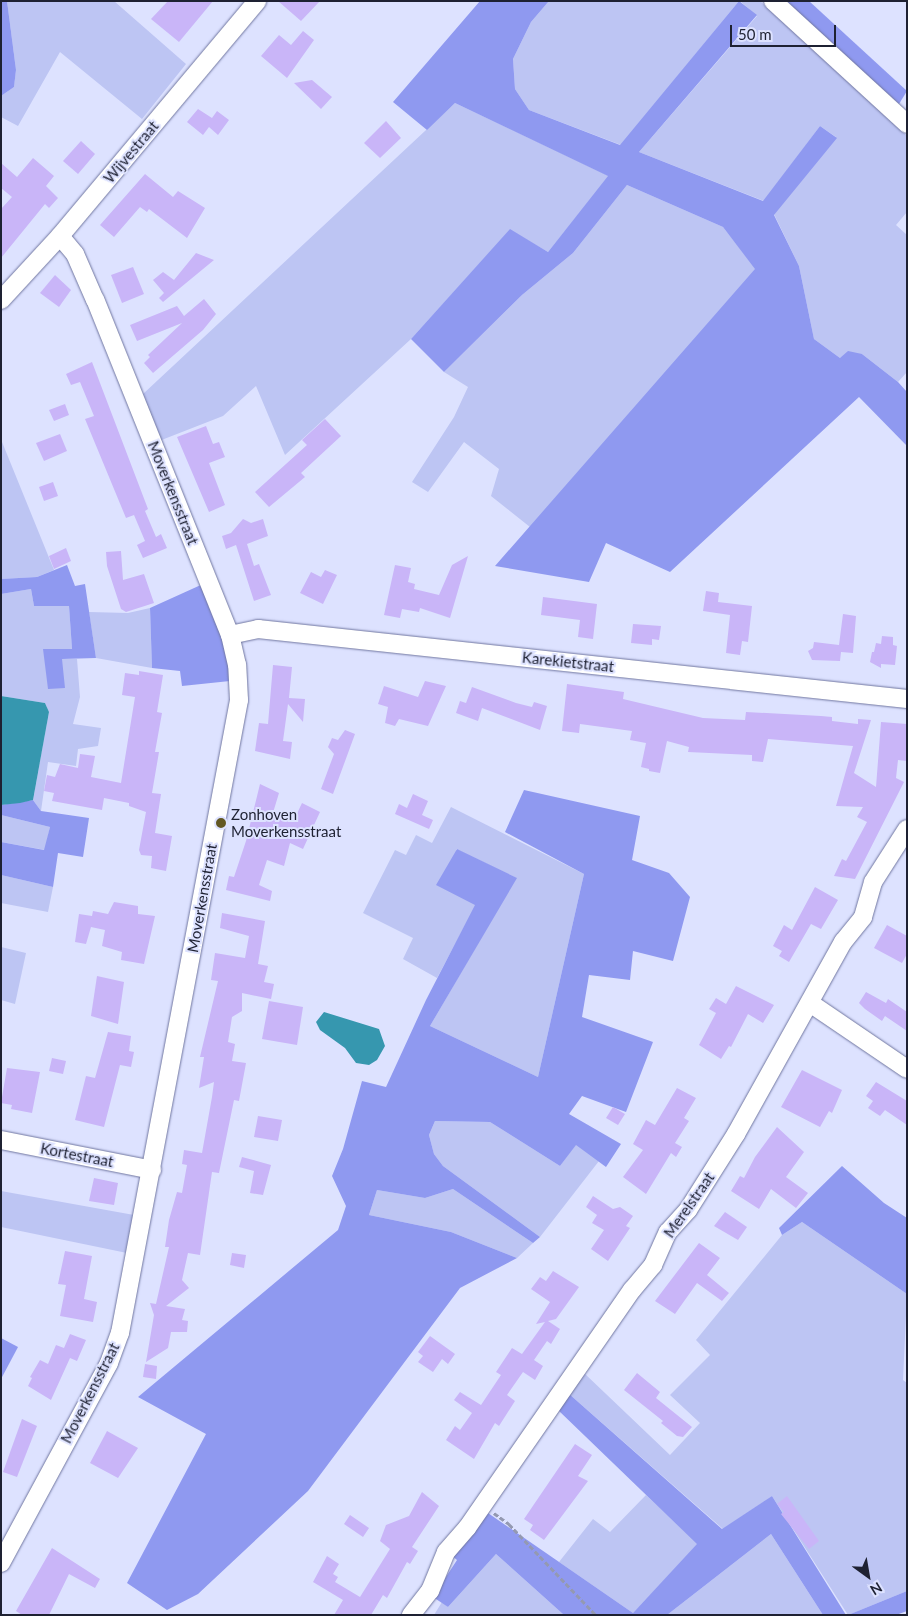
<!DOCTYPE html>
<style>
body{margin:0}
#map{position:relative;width:908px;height:1616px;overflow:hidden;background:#dde2ff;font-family:Lato,sans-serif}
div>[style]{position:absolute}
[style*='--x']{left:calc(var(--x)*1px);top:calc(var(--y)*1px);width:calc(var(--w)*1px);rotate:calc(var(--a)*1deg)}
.green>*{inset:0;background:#bdc5f3}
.forest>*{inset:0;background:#8f99f0}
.water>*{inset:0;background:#3697af}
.building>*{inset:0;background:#c9b5f8}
.path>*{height:2.5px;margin-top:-1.25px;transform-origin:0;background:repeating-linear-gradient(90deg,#9499b1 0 5px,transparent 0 7.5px)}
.roads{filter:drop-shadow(0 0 1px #7076a0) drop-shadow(0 0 1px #7076a0)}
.minor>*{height:18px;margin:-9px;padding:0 9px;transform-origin:9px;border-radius:9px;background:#fff}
.dots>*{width:14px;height:14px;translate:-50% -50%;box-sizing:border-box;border:2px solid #dde2ff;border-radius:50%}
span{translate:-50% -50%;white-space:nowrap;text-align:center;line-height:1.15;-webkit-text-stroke:4px #dde2ff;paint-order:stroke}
.street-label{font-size:15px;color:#1e2132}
.poi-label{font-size:15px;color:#1e2132}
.left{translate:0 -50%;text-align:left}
.frame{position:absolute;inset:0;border:2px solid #1e2132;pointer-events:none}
.north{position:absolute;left:843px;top:1551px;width:50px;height:50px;-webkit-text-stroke:4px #dde2ff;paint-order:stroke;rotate:148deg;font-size:14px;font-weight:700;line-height:20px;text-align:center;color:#1e2132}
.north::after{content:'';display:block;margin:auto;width:18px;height:22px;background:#1e2132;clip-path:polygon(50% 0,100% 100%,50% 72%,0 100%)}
.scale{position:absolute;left:730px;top:25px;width:106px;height:22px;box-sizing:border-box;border:2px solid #1e2132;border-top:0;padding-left:6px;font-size:15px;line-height:18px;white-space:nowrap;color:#1e2132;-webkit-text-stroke:4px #dde2ff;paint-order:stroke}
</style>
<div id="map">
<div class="green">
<i style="clip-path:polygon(7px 1px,114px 1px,186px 64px,142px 119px,60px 52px,18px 126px,1px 117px,1px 96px,14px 87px,16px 70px)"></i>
<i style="clip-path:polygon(549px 1px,739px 1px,621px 145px,529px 110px,515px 89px,513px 59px,531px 22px)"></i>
<i style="clip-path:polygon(740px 1px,760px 1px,907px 136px,907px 212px,896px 225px,907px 235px,907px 372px,898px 382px,862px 354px,840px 358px,814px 339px,799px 266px,774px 214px,836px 137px,820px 126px,764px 201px,639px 152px,757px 16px)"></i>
<i style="clip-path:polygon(455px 103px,609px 176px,548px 252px,510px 230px,411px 339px,285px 455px,256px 386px,223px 416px,159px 441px,143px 394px)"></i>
<i style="clip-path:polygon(627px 185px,723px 227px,756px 269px,530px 527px,491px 496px,499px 469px,464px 442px,428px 492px,412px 482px,454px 417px,468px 387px,444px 372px,522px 295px,573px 253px)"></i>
<i style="clip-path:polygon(2px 442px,54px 570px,37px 577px,1px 579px)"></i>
<i style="clip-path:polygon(31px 589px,34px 606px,69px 606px,72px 649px,44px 649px,62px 659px,77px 659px,80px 697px,73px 724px,101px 728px,98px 746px,78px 749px,76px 766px,48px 762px,41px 811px,33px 800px,49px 712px,45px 703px,1px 696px,1px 594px)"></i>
<i style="clip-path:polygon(150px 608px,152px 668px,96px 658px,89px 612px,128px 613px)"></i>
<i style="clip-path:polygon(451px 807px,584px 874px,538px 1077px,430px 1026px,516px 878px,456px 849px,476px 905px,437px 978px,403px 959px,413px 938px,363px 913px,395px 850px,406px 855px,416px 835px,432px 843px)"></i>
<i style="clip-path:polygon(1px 815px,50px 827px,45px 850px,1px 842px)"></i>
<i style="clip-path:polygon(1px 875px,53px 887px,48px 912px,1px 903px)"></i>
<i style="clip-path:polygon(1px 947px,26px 953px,15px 1004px,1px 1000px)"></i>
<i style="clip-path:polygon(435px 1121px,490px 1122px,560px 1166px,576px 1144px,599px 1161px,540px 1237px,443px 1166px,434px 1154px,429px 1135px)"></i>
<i style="clip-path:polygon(453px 1189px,533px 1243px,517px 1258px,451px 1232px,369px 1215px,377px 1190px,425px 1198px)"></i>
<i style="clip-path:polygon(1px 1191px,134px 1215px,127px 1253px,1px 1227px)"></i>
<i style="clip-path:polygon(802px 1222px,907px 1294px,903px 1380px,907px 1383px,907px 1591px,848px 1615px,772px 1496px,723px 1529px,568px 1393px,584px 1373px,670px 1455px,700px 1423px,670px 1395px,710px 1355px,696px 1340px,782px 1235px)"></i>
<i style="clip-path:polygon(646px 1495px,698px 1544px,633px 1613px,559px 1562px,593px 1519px,610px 1532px)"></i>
<i style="clip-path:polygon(771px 1534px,823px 1615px,667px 1615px)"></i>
<i style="clip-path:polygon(496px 1554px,564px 1615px,434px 1615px,442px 1602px,448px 1607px)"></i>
</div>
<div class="forest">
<i style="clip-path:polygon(1px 1px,7px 1px,16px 70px,14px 87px,1px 96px)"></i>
<i style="clip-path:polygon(480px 1px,549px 1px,531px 22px,513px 59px,515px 89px,529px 110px,620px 145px,739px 1px,757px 15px,639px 152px,763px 201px,820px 126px,837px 138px,774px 215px,799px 266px,814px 339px,840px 358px,848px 351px,862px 354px,898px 382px,907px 392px,907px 446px,859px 397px,670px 572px,606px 543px,589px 582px,495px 566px,755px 269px,723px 227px,627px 185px,573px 253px,522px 295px,444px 372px,411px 339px,510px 229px,548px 252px,608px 176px,455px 103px,427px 130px,393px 102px)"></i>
<i style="clip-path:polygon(783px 1px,809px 1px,907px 91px,899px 104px)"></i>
<i style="clip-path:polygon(67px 565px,75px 586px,85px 584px,96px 658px,62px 659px,65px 688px,48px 689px,43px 649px,72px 649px,69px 606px,34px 606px,31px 589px,1px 594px,1px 579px,37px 577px)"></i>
<i style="clip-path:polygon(203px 584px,228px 656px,230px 681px,182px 686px,180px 671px,152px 668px,150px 608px)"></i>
<i style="clip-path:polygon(524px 790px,640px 816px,632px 860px,669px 873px,690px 897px,673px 961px,633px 951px,630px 980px,589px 975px,582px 1017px,653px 1042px,626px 1112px,582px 1096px,569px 1114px,621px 1144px,606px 1167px,576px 1145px,560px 1166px,490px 1122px,435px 1121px,429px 1135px,434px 1154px,443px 1166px,540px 1237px,533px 1243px,453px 1189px,425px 1198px,377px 1190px,369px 1215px,451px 1232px,517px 1258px,460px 1288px,308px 1491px,198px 1594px,167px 1610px,127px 1583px,206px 1434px,138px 1397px,338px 1230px,346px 1206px,332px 1176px,343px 1149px,362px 1081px,386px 1087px,426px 1000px,475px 905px,436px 885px,457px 849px,517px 878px,430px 1026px,538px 1077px,584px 874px,505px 832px)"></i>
<i style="clip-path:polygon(33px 800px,41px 811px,89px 818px,83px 857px,58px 853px,53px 887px,1px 875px,1px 842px,44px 850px,50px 827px,1px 815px,1px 805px)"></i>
<i style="clip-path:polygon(842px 1166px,884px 1203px,907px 1218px,907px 1294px,802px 1222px,782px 1235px,779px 1228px)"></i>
<i style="clip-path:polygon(1px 1338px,18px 1347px,1px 1379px)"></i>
<i style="clip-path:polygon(568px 1393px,722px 1529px,772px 1496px,846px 1615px,823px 1615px,771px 1534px,667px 1615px,564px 1615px,496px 1554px,448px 1607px,433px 1597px,457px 1560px,452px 1556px,485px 1511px,633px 1613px,697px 1544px,558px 1410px)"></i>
<i style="clip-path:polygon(907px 1591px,907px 1611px,896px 1615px,848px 1615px)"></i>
</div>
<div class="water">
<i style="clip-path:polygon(1px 696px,45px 703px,49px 712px,33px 800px,20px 803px,1px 805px)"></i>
<i style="clip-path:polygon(324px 1012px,379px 1029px,385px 1046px,377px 1060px,369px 1065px,356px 1063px,345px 1048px,320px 1030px,316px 1022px)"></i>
</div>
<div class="building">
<i style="clip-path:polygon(168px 1px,213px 1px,179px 42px,151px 19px)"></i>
<i style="clip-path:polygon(278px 1px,320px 1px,301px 21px)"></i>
<i style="clip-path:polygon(303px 31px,314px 40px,287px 78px,261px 56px,279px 35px,291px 45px)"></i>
<i style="clip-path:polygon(312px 80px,332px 97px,321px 109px,294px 83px)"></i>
<i style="clip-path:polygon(198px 109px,212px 118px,217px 111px,229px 120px,218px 135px,209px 127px,203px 135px,187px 122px)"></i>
<i style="clip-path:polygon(386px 121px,401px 138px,380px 158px,364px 143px)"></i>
<i style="clip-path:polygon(81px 141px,95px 154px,78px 174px,63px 161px)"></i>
<i style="clip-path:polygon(33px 158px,54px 176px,46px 186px,58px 198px,49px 208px,45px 204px,1px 258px,1px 209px,12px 197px,1px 188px,1px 163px,17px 177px)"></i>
<i style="clip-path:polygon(145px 174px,173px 197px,178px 191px,205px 208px,187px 238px,149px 209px,147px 212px,140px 207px,114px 237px,100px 225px)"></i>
<i style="clip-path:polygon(196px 253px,214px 260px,163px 302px,159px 298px,164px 293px,153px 280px,163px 272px,174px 280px)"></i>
<i style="clip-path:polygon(133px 267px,144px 294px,122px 303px,111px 275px)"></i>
<i style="clip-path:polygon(55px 275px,71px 290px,59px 307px,40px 293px)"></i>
<i style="clip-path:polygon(204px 299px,216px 314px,203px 330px,153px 373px,144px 363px,150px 357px,148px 355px,182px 323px,137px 341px,130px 325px,177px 306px,184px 316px)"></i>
<i style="clip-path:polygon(92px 362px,148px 509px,145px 511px,156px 537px,161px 534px,167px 548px,143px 558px,137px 545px,145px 541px,134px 515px,126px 518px,85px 419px,94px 416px,80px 382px,71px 385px,66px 374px)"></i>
<i style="clip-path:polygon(65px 404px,69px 415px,54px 421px,49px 410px)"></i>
<i style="clip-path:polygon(325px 419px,341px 436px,301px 473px,305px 477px,269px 507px,255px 492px,307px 445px,302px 440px)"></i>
<i style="clip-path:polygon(206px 426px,213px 444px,219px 442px,225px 457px,209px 463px,225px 505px,209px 512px,177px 437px)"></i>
<i style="clip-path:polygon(60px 434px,67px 451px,44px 461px,36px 443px)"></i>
<i style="clip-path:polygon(53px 482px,58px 496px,44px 501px,39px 487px)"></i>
<i style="clip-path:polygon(243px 519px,251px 523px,263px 519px,268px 536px,247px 544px,254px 566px,259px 564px,271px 595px,254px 601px,236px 545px,226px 549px,222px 536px,231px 533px)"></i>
<i style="clip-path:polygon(66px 548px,71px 561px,54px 569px,49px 556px)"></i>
<i style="clip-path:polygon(121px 551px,123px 580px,144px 574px,154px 603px,126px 612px,121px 609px,107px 566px,106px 552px)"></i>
<i style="clip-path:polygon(468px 556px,450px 618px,420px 608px,419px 612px,402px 609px,400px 618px,384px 615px,395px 565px,411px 568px,408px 582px,415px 584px,414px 589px,439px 595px,452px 565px)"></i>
<i style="clip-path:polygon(325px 570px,337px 575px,323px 604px,300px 593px,311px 572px,321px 577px)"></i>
<i style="clip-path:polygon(706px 591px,719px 593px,718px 602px,752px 606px,748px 642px,742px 641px,740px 655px,726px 653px,730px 615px,703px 611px)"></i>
<i style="clip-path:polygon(543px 597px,597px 604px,593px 639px,578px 637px,580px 620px,541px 615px)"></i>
<i style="clip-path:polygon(843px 614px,856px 616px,853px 653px,841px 652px,840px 661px,812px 660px,808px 651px,813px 648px,814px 642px,839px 645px)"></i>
<i style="clip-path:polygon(633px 624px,661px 626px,659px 640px,652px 639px,652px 645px,631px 643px)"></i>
<i style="clip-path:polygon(882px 636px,893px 637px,893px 645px,897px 646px,895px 665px,881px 664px,881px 668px,870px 662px,872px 652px,874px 652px,876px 643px,881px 644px)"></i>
<i style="clip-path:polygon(273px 665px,292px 667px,289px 698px,305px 699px,303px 722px,288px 704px,283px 741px,292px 742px,290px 759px,255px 751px,259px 723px,268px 724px)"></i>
<i style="clip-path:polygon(139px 671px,163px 675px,157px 712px,162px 713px,155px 752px,159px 752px,152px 793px,161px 794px,155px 833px,172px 836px,166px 871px,151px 868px,152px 856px,141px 855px,139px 850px,146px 812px,129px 806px,129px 803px,104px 798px,102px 810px,52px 801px,54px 793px,44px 791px,47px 775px,55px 777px,60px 764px,78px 768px,80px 754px,95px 756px,91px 777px,121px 783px,135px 697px,122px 695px,125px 673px,139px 675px)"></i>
<i style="clip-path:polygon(425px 681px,446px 686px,428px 726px,399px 719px,395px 726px,385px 723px,388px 707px,378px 704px,384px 686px,418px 697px)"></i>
<i style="clip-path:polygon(567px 684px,624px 692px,623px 699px,703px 718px,745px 720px,746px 712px,821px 716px,832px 717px,832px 721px,858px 724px,858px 719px,871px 720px,854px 773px,876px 787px,881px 722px,907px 724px,907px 761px,898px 760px,896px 778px,904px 782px,855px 879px,834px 876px,842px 859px,846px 861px,867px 822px,857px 817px,863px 807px,836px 806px,853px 746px,768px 739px,763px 762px,752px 761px,752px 755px,688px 752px,689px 747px,667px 741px,660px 773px,649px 771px,649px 769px,641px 767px,646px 743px,630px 740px,632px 731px,580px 724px,579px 733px,562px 731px)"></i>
<i style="clip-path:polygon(472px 687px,516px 703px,532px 707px,534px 702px,547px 706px,540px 730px,482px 708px,478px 721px,456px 713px,460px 701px,466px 703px)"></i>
<i style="clip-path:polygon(345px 730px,355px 734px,333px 794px,321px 789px,334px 754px,328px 747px,332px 738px,338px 740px)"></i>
<i style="clip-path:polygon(260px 784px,279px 793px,272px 816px,293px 822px,302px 803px,320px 812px,303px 849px,290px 843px,284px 866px,267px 860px,259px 885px,272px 891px,270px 901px,226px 890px,229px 876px,234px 877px,246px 841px)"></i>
<i style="clip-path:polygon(413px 794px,428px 801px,422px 815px,433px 820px,429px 829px,395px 814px,399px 804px,407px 808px)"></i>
<i style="clip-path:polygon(815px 887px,838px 900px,821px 929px,811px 924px,789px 962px,779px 956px,782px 951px,773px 946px,784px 925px,792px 930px)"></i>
<i style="clip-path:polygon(114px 902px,138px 906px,138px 914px,155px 916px,144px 964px,121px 960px,122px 952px,102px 946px,105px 930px,91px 927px,86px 944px,75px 942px,79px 914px,92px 916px,93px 911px,108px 914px)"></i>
<i style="clip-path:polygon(222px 913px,265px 921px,258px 964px,268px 966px,264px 982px,274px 984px,271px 999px,242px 993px,242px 1011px,232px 1017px,228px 1042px,235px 1044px,232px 1061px,246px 1063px,239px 1101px,234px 1100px,219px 1173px,212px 1172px,200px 1255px,188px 1253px,182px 1280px,189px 1288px,166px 1306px,185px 1309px,182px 1320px,188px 1321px,187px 1332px,171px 1332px,168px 1348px,146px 1362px,154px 1315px,150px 1303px,156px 1304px,169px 1247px,165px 1247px,169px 1220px,177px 1192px,182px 1193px,187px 1165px,182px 1164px,184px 1150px,202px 1153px,212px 1097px,214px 1082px,199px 1088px,204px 1057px,200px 1057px,218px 981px,211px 980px,215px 953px,245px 958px,249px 936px,220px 928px)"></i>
<i style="clip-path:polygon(887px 925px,907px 936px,907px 954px,902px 963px,874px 948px)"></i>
<i style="clip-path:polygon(97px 976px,124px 982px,118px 1024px,91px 1016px)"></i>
<i style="clip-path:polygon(736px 986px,774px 1005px,763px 1023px,748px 1014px,731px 1047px,729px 1046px,721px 1059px,699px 1045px,716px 1013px,709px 1009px,716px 998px,726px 1004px)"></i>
<i style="clip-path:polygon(866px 992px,886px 1003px,888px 999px,907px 1012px,907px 1031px,885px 1016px,882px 1021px,865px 1009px,859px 1003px)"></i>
<i style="clip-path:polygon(269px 1001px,303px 1007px,297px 1045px,262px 1039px)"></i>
<i style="clip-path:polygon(108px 1032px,131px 1036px,129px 1051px,134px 1052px,131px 1067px,120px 1065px,104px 1127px,75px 1120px,86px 1076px,95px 1078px)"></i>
<i style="clip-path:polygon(52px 1058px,66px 1061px,63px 1074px,49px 1071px)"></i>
<i style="clip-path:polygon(7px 1068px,40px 1072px,32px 1113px,11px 1109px,12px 1105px,1px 1103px)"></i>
<i style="clip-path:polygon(802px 1070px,842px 1090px,832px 1113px,829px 1111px,820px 1127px,781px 1107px)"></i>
<i style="clip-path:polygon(876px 1082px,907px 1101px,907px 1125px,885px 1110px,880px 1116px,868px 1108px,873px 1101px,866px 1096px)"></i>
<i style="clip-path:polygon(677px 1088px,696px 1098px,684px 1118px,689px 1121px,675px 1143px,682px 1147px,676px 1157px,671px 1153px,646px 1194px,623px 1177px,643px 1150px,633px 1144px,646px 1120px,655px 1125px)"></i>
<i style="clip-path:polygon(613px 1107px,625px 1114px,618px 1125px,606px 1118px)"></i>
<i style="clip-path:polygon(258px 1116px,282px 1120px,278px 1141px,254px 1137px)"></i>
<i style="clip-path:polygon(777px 1127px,804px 1152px,786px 1177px,808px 1193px,796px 1208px,771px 1189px,759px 1209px,731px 1191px,740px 1176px,744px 1178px,755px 1157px)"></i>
<i style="clip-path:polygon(242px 1157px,271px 1165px,263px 1195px,250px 1193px,254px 1171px,239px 1167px)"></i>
<i style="clip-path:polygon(94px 1178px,118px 1183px,114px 1205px,89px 1201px)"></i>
<i style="clip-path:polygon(593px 1196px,613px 1209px,620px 1207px,633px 1216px,626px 1226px,630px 1228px,608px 1261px,591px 1249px,604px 1230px,592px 1223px,597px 1215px,586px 1207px)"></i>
<i style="clip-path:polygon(725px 1212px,747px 1227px,738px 1240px,714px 1226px)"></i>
<i style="clip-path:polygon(699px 1243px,720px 1258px,707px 1275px,729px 1293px,722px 1301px,697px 1283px,675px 1314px,655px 1301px)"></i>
<i style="clip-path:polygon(65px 1251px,92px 1256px,84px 1299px,97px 1302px,93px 1322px,60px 1316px,66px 1285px,58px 1284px)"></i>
<i style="clip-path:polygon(232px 1253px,246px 1255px,244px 1268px,230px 1265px)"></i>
<i style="clip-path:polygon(553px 1271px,579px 1287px,556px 1319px,548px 1321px,560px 1329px,551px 1344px,547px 1341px,534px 1360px,543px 1366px,535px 1380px,523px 1372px,507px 1395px,515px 1401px,499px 1426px,495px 1423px,474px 1459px,446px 1440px,455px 1426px,460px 1430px,472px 1413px,454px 1400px,460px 1392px,481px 1405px,501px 1375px,496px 1372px,512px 1348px,522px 1354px,545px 1322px,536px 1324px,550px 1302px,531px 1289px,540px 1277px,546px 1281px)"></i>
<i style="clip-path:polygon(70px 1334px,86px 1340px,77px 1361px,70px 1358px,51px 1400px,28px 1386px,32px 1378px,30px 1377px,40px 1360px,48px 1364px,56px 1345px,64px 1348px)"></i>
<i style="clip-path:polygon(430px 1336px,455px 1354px,448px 1364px,442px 1359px,433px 1372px,418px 1362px,423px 1356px,418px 1352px)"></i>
<i style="clip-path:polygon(145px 1364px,157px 1366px,156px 1379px,143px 1377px)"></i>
<i style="clip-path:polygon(637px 1373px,660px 1392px,656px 1398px,692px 1427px,683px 1437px,677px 1436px,661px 1423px,663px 1421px,624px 1390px)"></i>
<i style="clip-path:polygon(22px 1419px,37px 1426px,17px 1477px,3px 1472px)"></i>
<i style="clip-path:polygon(107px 1431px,138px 1448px,118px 1478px,90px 1463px)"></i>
<i style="clip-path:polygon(575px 1444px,592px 1455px,578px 1476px,588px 1481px,544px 1540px,530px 1530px,533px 1525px,524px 1519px)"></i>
<i style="clip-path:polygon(422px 1492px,439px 1506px,412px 1547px,418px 1551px,410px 1564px,407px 1562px,387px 1598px,383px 1595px,371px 1615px,334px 1615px,343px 1600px,313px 1582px,327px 1556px,339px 1564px,333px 1574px,338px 1577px,335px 1582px,360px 1597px,390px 1549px,380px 1541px,386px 1525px,409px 1516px)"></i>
<i style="clip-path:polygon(787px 1496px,819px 1541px,809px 1549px,781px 1514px,784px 1512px,777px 1504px)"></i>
<i style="clip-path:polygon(350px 1515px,369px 1528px,363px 1537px,344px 1524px)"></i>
<i style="clip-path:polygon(52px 1548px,100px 1579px,95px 1588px,69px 1574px,49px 1615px,22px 1615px,16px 1611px)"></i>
</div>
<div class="path">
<i style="--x:494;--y:1513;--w:19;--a:36"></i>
<i style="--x:509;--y:1524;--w:126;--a:46.3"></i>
</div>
<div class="roads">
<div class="minor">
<i style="--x:773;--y:1;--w:182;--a:42.5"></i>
<i style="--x:1;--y:300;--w:87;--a:-47.3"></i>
<i style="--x:60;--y:236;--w:307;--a:-50"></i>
<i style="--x:230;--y:635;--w:29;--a:-12"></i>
<i style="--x:258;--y:629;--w:653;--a:6.16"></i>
<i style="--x:810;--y:1003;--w:117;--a:34.2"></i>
<i style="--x:1;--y:1140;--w:154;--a:11.2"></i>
<i style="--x:1;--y:1563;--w:227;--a:-61.6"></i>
<i style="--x:109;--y:1363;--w:32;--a:-70"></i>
<i style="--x:120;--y:1333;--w:644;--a:-79.35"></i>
<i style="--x:239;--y:700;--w:35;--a:-93"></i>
<i style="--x:237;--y:665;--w:31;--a:-103"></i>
<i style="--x:230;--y:635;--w:361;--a:-111.9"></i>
<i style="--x:95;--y:300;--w:50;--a:-113.5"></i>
<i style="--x:75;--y:254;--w:23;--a:-130"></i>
<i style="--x:411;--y:1615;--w:31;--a:-52"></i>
<i style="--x:430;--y:1591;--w:42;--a:-67.7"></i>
<i style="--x:446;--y:1552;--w:32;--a:-49"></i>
<i style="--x:467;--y:1528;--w:290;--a:-55.3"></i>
<i style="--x:632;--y:1290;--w:33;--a:-50"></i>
<i style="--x:653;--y:1265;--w:36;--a:-66"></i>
<i style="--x:668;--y:1232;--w:30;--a:-48"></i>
<i style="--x:688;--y:1210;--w:90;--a:-57.7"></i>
<i style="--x:736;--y:1134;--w:220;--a:-60.9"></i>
<i style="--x:843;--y:942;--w:32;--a:-51"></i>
<i style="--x:863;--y:917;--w:36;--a:-74"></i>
<i style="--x:873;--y:882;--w:63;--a:-57.3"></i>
</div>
</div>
<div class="dots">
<i style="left:221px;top:823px;background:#625723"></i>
</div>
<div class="street-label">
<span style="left:131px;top:152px;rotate:-50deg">Wijvestraat</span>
<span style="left:173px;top:493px;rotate:68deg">Moverkensstraat</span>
<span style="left:568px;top:662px;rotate:6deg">Karekietstraat</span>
<span style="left:202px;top:898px;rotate:-80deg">Moverkensstraat</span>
<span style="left:77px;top:1155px;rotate:11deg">Kortestraat</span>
<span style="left:689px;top:1205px;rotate:-55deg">Merelstraat</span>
<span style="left:90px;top:1393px;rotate:-63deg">Moverkensstraat</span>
</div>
<div class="poi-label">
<span class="left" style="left:231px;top:823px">Zonhoven<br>Moverkensstraat</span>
</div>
<div class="frame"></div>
<div class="north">N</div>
<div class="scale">50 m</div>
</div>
